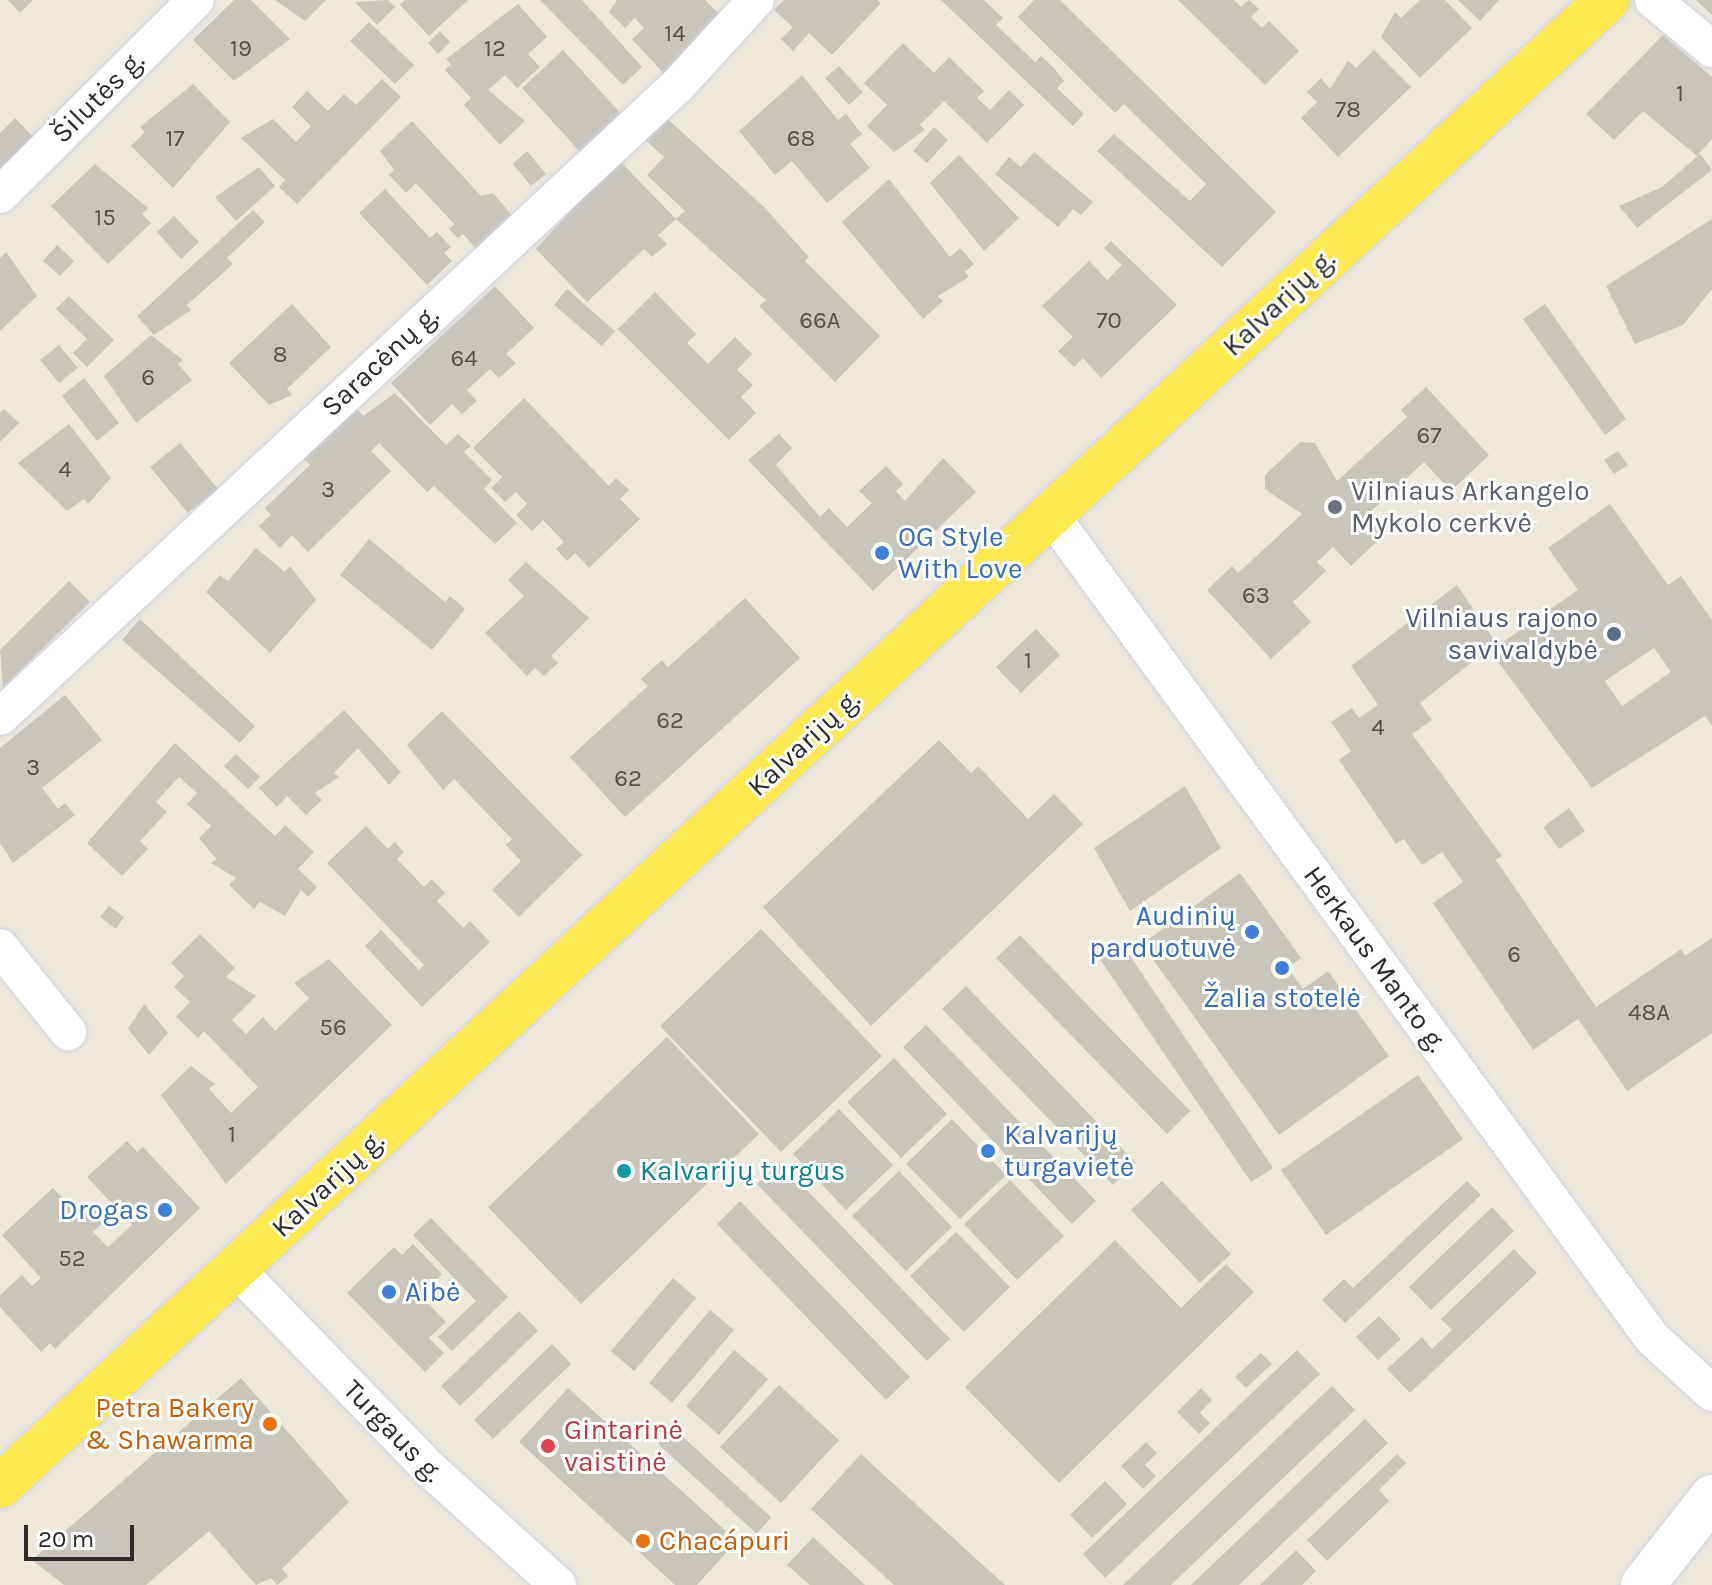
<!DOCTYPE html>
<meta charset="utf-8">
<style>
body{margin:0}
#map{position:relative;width:1712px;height:1585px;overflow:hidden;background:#eee8db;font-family:Karla,sans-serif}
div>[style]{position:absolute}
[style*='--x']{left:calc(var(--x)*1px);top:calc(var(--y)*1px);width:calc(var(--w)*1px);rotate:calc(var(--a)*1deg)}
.building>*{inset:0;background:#c9c5bb}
.roads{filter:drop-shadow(0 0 2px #d0d2e5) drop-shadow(0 0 2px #d0d2e5)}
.minor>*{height:36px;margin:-18px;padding:0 18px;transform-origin:18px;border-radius:18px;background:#fff}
.secondary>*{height:44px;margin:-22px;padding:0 22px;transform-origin:22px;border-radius:22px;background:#fff}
.primary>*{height:44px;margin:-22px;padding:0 22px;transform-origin:22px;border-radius:22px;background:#fee950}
.dots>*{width:22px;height:22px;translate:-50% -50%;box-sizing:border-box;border:4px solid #fff;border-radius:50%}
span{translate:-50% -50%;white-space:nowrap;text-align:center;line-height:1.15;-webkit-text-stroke:6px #fff;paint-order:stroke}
.number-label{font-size:24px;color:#52524f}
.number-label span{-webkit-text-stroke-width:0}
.street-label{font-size:28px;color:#2b2b2b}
.worship-label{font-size:28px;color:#5b616d}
.left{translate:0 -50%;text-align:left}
.shop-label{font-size:28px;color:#366cbe}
.right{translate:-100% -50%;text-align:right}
.service-label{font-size:28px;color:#4e5e75}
.culture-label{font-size:28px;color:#0d838f}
.food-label{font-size:28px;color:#c56008}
.health-label{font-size:28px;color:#be3a42}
.scale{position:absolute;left:24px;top:1525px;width:110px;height:36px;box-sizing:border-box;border:4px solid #2b2b2b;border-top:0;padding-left:10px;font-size:24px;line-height:28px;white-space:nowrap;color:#2b2b2b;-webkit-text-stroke:6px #fff;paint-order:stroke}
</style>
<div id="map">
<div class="building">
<i style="clip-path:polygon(8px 0,33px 0,20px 13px)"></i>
<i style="clip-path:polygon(234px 0,251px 0,290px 39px,234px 81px,193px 40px)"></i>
<i style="clip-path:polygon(275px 0,326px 0,305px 21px)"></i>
<i style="clip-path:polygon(388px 0,395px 7px,377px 25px,355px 2px)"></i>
<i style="clip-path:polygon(405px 0,468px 0,429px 36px,400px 5px)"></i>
<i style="clip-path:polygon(540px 0,582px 0,642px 67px,623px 85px)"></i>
<i style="clip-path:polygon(617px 0,705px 0,726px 21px,667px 77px,632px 39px,644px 28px,635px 18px,625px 28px,609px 12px)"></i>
<i style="clip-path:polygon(784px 0,878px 0,881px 3px,832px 55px,809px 33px,793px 51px,781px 39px,793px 27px,774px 10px)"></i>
<i style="clip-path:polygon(941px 0,984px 0,1003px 18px,996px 25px,1035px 62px,1041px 56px,1054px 68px,1064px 81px,1057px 88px,1084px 114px,1073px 126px)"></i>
<i style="clip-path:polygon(1034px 0,1060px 0,1276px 212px,1222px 267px,1097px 151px,1114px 134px,1190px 201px,1206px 184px,1124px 104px,1115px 113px,1018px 17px)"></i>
<i style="clip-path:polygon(1178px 0,1234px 0,1241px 7px,1249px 0,1259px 9px,1251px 17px,1262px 28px,1269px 21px,1299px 51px,1265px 85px)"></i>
<i style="clip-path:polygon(1420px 0,1445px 0,1472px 28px,1420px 78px,1381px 37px,1395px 12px,1401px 18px)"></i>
<i style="clip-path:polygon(1458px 0,1499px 0,1480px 21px)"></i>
<i style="clip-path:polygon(1696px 0,1712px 0,1712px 15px)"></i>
<i style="clip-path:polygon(518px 4px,547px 37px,528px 54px,540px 67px,517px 88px,505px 75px,488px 90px,525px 121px,500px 145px,464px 105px,471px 98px,445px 70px,451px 64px,446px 59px)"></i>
<i style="clip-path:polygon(369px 22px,414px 65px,395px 84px,350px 41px)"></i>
<i style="clip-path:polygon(440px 31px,450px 42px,438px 54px,428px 43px)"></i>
<i style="clip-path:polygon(1663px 35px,1712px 77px,1712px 139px,1697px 156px,1643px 111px,1614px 140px,1586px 114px)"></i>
<i style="clip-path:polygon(903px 43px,934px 73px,949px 57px,984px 91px,977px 98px,990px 110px,1009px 90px,1024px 105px,987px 143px,944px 101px,920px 125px,925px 130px,894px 152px,867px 126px,887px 105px,864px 83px)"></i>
<i style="clip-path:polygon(563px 50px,623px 116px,581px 153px,522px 88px)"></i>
<i style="clip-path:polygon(1374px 50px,1411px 87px,1338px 157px,1301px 118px,1317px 102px,1307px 92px,1321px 78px,1330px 89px,1348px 61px,1356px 68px)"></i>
<i style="clip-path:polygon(839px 66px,863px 92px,849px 105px,825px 78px)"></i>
<i style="clip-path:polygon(802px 75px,838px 120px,846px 114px,862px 134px,850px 144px,870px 168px,827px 203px,792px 161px,775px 175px,739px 131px)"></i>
<i style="clip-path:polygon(382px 79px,401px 97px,297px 204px,279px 187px,285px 180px,241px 138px,273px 119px,296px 142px,311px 126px,292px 107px,307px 91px,328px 111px,344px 94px,356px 105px)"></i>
<i style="clip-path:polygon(193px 84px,230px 122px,173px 188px,131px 146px,145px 132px,140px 127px)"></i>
<i style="clip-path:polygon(661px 113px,764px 207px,809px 257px,805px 261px,880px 336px,835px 382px,759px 306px,766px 300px,676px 219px,685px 211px,647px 175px,664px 157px,640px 135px)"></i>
<i style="clip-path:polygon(15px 118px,35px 139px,0 173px,0 133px)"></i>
<i style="clip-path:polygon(412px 121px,481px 196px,493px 193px,515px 219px,479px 252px,463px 234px,458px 238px,449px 229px,454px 224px,416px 183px,406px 193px,389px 175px,394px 170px,380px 151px)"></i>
<i style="clip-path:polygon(934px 127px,948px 140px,927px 163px,913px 151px)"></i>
<i style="clip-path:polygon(527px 151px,546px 174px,531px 186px,513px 164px)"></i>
<i style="clip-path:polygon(1034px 152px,1093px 202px,1081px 215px,1073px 209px,1058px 227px,995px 174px,1009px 157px,1021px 167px)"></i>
<i style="clip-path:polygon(1700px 154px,1712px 170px,1637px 228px,1619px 206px,1662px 187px)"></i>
<i style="clip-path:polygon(959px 155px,1019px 218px,984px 251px,930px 183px)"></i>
<i style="clip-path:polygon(618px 159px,676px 219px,658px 235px,667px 244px,652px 257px,644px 249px,587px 302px,536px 249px)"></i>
<i style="clip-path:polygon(95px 164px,148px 208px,142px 214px,151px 223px,108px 264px,51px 206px)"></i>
<i style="clip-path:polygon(259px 167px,275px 186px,236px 221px,215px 197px)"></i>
<i style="clip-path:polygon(889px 179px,950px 257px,960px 248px,974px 264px,965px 272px,969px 277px,938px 296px,943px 301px,923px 319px,842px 222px)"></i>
<i style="clip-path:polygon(385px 189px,430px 238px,437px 232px,451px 247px,444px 253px,452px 261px,427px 285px,359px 213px)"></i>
<i style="clip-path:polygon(253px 210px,265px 222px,227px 258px,233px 264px,187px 305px,191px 310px,154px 335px,137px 316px)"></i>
<i style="clip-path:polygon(174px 216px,199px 242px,181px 259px,157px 232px)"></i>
<i style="clip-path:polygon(1712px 219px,1712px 289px,1683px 325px,1635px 344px,1606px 286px)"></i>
<i style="clip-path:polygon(1111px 241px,1177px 305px,1101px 378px,1083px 358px,1074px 367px,1058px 351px,1073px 337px,1042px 306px,1089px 261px,1107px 280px,1122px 265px,1104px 248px)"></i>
<i style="clip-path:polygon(57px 245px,74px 261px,60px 276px,43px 261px)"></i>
<i style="clip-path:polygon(6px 252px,37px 296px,0 331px,0 258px)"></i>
<i style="clip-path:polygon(495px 286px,534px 328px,506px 354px,516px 363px,499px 378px,490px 369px,467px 390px,477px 401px,462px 414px,452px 404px,430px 425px,391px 383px)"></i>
<i style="clip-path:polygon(567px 289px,615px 331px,602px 346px,554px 305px)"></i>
<i style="clip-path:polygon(655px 292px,696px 334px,687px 343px,708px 364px,735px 337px,752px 354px,737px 370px,753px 385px,741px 397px,756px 413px,729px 440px,618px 329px)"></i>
<i style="clip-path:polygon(69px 296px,114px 340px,87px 367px,73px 353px,87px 339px,56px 309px)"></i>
<i style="clip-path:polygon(292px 304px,331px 347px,287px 389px,292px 395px,269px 405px,229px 363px)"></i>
<i style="clip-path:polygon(1545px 304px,1626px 419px,1605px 435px,1523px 319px)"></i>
<i style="clip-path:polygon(151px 335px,183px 360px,178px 364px,192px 380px,136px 423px,104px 376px)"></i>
<i style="clip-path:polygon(59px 345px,78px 368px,59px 383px,40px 360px)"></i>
<i style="clip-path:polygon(84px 378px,119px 423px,97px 441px,62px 396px)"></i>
<i style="clip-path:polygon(1426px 387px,1489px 455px,1451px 491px,1424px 462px,1368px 514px,1386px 533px,1351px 566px,1333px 547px,1317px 562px,1326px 571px,1293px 602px,1311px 622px,1271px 659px,1207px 590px,1232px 566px,1238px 573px,1302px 514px,1265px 489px,1265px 475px,1300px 442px,1315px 443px,1337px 481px,1407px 417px,1401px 410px)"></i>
<i style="clip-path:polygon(395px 393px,446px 445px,458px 434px,471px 446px,464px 452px,492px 480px,484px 489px,517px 523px,495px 544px,434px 486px,427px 492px,379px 443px,371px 451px,391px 471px,308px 552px,292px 535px,280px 548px,259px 526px,271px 515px,265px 508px,310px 465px,296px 451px,348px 400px,363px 416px)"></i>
<i style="clip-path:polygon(524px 398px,609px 486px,616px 478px,629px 490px,620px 499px,640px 519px,589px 568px,575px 553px,567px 561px,556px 549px,564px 542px,543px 520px,532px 531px,516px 515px,527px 504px,516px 492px,505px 502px,491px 488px,502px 477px,473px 448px)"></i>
<i style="clip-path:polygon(4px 409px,19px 423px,0 442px,0 413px)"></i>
<i style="clip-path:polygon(69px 424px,111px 478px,88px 504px,84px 499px,67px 511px,18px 463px)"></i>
<i style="clip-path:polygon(779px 434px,792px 448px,776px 465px,820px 517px,829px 508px,847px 527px,872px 503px,859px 491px,886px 466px,903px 484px,896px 491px,905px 501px,943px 458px,976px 492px,873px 591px,748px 460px)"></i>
<i style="clip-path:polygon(180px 443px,218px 489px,188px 513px,150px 467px)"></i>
<i style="clip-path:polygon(1618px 451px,1628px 465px,1614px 474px,1604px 460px)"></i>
<i style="clip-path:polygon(evenodd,1610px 504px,1668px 585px,1681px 576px,1712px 620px,1712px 726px,1705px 716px,1592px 788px,1490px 651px,1578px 590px,1548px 548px,1610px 504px,1654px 648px,1671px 672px,1622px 706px,1605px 681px,1654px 648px)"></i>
<i style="clip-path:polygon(369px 539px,445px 602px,450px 596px,465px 609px,432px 650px,340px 575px)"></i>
<i style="clip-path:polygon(256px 548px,285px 572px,290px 566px,316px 600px,270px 653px,206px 592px,220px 575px,228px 581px)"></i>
<i style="clip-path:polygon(526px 562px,589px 618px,551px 656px,558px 663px,544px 676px,535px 668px,527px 676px,485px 633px,524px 596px,508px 580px)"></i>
<i style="clip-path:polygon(69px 581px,90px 602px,3px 688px,0 650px)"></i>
<i style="clip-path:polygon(1457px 585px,1496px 643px,1420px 703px,1432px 720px,1412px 734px,1502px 856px,1496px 860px,1596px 1007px,1681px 949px,1685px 956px,1712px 938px,1712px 1033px,1627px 1091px,1578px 1019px,1533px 1050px,1433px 903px,1463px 882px,1442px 852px,1422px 865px,1404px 839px,1396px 844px,1339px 760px,1351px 751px,1331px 722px,1352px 708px,1359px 718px,1378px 705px,1351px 666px)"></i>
<i style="clip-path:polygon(745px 598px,800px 658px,625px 817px,570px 757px,648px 686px,641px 679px,662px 660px,668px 667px)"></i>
<i style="clip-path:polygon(140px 619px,255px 726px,240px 743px,122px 640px)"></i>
<i style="clip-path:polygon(1036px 629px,1060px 655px,1021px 693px,996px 667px)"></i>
<i style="clip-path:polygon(65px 695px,102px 740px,42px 788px,58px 809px,65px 803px,75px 815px,13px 863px,0 843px,0 748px)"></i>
<i style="clip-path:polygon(344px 710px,401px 772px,389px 785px,358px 748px,334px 773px,339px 777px,315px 793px,322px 800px,306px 815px,287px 796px,277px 807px,259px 788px)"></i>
<i style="clip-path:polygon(442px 711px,582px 855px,519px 917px,492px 890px,521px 861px,506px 845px,512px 839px,454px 779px,443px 790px,407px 745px)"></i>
<i style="clip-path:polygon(939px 740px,971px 773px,978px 766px,1028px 819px,1054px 794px,1083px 824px,871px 1026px,763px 907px)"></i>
<i style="clip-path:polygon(175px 743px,275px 836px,285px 825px,314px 852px,298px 869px,317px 887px,308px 897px,301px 890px,285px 916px,260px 902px,254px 909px,229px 885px,236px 878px,211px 863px,216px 859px,199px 838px,211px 826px,187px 804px,197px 793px,179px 777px,156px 802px,167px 812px,140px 841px,148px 849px,122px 876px,87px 843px)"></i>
<i style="clip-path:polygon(236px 754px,260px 777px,248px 789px,224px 766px)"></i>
<i style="clip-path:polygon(1185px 786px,1221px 848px,1130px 911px,1094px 848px)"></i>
<i style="clip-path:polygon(1569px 808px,1585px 831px,1559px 849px,1543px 827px)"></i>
<i style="clip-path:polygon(366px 826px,388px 849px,395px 842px,404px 852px,397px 859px,424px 887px,432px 879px,445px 893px,437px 901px,463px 928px,470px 921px,490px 942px,422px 1007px,365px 946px,381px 930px,419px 970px,424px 965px,327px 863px)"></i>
<i style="clip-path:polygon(1240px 873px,1301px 958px,1288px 968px,1303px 989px,1328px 971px,1389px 1056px,1279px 1135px,1142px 944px)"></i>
<i style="clip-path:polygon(109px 906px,124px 917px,116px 929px,100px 917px)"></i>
<i style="clip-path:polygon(761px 929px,882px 1056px,781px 1152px,660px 1026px)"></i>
<i style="clip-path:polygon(200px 934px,235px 968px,226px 977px,256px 996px,232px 1020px,246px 1034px,263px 1017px,275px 1031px,309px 998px,294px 983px,329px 959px,392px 1025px,226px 1184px,161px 1095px,191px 1066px,215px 1084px,209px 1089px,231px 1113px,258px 1087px,204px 1031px,198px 1038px,176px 1017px,190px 1002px,174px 987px,184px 976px,171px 963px)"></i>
<i style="clip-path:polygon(1020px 935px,1190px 1111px,1167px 1134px,996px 958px)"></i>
<i style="clip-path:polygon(1122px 944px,1273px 1168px,1251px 1182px,1100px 959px)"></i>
<i style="clip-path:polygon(966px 986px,1136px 1163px,1113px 1185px,942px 1009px)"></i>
<i style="clip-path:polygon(144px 1004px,168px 1033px,149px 1055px,128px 1029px)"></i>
<i style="clip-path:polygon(926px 1025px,1096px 1201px,1072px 1224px,903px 1047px)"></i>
<i style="clip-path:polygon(667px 1037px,759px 1134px,581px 1304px,488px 1207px)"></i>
<i style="clip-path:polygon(894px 1058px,947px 1114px,901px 1158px,847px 1102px)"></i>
<i style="clip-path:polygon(1418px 1075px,1463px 1139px,1326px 1235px,1281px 1170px)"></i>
<i style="clip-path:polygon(839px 1109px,893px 1165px,846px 1210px,793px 1154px)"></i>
<i style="clip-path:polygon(952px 1119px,1006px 1175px,960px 1219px,906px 1164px)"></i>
<i style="clip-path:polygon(127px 1141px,137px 1152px,143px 1147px,200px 1208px,55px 1349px,50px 1343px,41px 1352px,0 1307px,0 1295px,22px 1275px,32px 1286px,41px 1278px,2px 1235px,53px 1188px,77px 1214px,90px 1202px,106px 1220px,93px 1232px,108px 1247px,132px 1225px,87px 1177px)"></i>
<i style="clip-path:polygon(780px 1162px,950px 1339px,927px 1361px,757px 1184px)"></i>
<i style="clip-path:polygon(899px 1171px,952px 1227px,906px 1271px,852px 1216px)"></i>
<i style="clip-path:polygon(1010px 1180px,1064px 1236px,1017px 1280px,964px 1224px)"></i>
<i style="clip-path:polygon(1162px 1181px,1231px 1254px,1200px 1283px,1131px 1210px)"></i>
<i style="clip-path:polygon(1467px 1181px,1481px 1195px,1345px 1323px,1322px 1300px,1344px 1279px,1353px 1288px)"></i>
<i style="clip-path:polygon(740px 1201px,910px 1377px,886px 1400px,717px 1224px)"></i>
<i style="clip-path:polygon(1492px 1207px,1514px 1231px,1431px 1310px,1409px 1287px)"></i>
<i style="clip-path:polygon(431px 1218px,508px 1297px,452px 1351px,438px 1337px,476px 1301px,413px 1235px)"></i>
<i style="clip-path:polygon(956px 1232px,1010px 1287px,964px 1332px,910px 1276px)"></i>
<i style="clip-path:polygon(1115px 1240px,1181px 1308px,1226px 1264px,1254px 1292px,1059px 1483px,965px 1387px)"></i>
<i style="clip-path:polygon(413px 1244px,442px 1274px,420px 1295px,446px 1322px,429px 1338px,444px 1353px,425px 1372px,347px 1293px,394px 1247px,402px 1255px)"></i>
<i style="clip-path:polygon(1514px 1249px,1537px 1273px,1410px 1393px,1387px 1369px,1422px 1337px,1432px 1349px,1452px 1330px,1441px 1319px)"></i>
<i style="clip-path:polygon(673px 1278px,696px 1298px,634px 1371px,611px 1351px)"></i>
<i style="clip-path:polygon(710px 1310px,734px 1330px,672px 1403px,649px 1383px)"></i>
<i style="clip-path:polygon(519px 1311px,538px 1331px,460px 1406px,441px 1386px)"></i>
<i style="clip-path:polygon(1379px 1316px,1401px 1339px,1378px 1360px,1356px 1337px)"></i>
<i style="clip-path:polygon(552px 1344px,571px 1364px,493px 1439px,474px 1420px)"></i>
<i style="clip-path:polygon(734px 1350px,768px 1379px,719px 1435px,686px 1406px)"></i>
<i style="clip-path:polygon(1297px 1350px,1320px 1374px,1105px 1578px,1083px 1554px)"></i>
<i style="clip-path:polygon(1261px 1353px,1272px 1364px,1246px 1388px,1235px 1377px)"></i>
<i style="clip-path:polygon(241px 1378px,349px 1502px,282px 1569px,288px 1576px,277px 1585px,271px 1578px,256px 1585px,209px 1531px,146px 1585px,64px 1585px,32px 1560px)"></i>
<i style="clip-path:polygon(779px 1385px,839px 1440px,781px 1503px,720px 1447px)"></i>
<i style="clip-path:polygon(1332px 1386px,1355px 1410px,1258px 1502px,1171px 1585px,1123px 1585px)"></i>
<i style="clip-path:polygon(568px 1388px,737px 1541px,697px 1585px,675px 1585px,519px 1442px)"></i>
<i style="clip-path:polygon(1201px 1388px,1212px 1400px,1200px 1413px,1210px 1423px,1199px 1434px,1177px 1412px)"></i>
<i style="clip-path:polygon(1365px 1419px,1388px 1443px,1239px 1585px,1191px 1585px)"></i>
<i style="clip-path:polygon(673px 1428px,771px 1517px,757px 1534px,658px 1444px)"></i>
<i style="clip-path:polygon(1146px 1442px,1157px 1453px,1145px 1465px,1156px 1476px,1143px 1489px,1121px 1466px)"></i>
<i style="clip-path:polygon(861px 1454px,875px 1467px,1005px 1585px,894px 1585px,811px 1509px)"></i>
<i style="clip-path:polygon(1397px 1454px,1406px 1463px,1379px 1490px,1389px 1501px,1327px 1561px,1307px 1540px)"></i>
<i style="clip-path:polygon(1105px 1481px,1127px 1504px,1092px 1538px,1070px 1515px)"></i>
<i style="clip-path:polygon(813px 1537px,865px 1585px,810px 1585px,787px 1565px)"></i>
<i style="clip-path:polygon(1296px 1550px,1316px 1571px,1302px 1585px,1260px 1585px)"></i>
</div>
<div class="roads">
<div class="minor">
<i style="--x:1653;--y:0;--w:77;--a:39.7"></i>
<i style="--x:0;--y:195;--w:276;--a:-44.9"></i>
<i style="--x:1051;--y:515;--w:1019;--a:53.86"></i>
<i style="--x:1652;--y:1338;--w:81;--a:42.5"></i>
<i style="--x:0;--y:717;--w:927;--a:-42.99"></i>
<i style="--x:678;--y:85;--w:115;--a:-47.5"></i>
<i style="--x:0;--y:947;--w:109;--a:51.3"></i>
<i style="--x:236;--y:1269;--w:281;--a:45.9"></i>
<i style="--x:432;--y:1471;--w:170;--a:42.1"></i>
</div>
<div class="secondary">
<i style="--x:1643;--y:1585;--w:112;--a:-51.9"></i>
</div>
<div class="primary">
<i style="--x:0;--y:1486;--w:2189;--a:-42.76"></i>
</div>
</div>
<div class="dots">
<i style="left:1335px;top:507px;background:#6b7280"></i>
<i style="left:882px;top:553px;background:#3f7fe0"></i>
<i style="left:1614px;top:634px;background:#5c6f8a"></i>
<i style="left:1252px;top:932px;background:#3f7fe0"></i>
<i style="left:1282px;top:968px;background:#3f7fe0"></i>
<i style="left:988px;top:1151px;background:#3f7fe0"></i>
<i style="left:624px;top:1171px;background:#0f9aa8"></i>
<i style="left:165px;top:1210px;background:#3f7fe0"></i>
<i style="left:389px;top:1292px;background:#3f7fe0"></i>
<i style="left:270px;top:1424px;background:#e8710a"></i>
<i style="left:548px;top:1446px;background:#e0444e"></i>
<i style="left:643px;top:1541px;background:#e8710a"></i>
</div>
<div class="number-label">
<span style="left:675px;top:34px">14</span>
<span style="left:241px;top:49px">19</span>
<span style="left:495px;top:49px">12</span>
<span style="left:1680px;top:94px">1</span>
<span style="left:1348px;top:110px">78</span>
<span style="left:175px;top:139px">17</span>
<span style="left:801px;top:139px">68</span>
<span style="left:105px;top:218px">15</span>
<span style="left:820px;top:321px">66A</span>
<span style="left:1109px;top:321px">70</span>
<span style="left:280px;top:355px">8</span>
<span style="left:464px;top:359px">64</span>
<span style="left:148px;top:378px">6</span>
<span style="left:1429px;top:436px">67</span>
<span style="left:65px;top:470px">4</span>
<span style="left:328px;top:490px">3</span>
<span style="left:1256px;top:596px">63</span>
<span style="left:1028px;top:661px">1</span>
<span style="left:670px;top:721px">62</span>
<span style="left:1378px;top:728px">4</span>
<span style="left:33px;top:768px">3</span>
<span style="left:628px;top:779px">62</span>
<span style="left:1514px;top:955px">6</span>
<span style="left:1649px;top:1013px">48A</span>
<span style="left:333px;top:1028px">56</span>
<span style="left:232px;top:1135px">1</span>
<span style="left:72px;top:1259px">52</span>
</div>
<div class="street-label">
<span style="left:98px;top:97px;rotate:-45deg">Šilutės g.</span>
<span style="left:1279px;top:303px;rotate:-43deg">Kalvarijų g.</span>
<span style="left:380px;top:361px;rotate:-43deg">Saracėnų g.</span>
<span style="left:804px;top:743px;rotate:-43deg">Kalvarijų g.</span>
<span style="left:1375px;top:959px;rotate:54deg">Herkaus Manto g.</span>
<span style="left:328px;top:1184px;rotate:-43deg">Kalvarijų g.</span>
<span style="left:393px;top:1431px;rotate:46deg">Turgaus g.</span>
</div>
<div class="worship-label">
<span class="left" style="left:1351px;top:507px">Vilniaus Arkangelo<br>Mykolo cerkvė</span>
</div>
<div class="shop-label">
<span class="left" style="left:898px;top:553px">OG Style<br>With Love</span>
<span class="right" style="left:1236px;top:932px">Audinių<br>parduotuvė</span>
<span style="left:1282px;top:998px">Žalia stotelė</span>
<span class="left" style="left:1004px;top:1151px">Kalvarijų<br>turgavietė</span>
<span class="right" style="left:149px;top:1210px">Drogas</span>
<span class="left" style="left:405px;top:1292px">Aibė</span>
</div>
<div class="service-label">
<span class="right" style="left:1598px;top:634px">Vilniaus rajono<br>savivaldybė</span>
</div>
<div class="culture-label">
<span class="left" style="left:640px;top:1171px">Kalvarijų turgus</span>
</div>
<div class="food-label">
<span class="right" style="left:254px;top:1424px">Petra Bakery<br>&amp; Shawarma</span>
<span class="left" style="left:659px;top:1541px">Chacápuri</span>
</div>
<div class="health-label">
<span class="left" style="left:564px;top:1446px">Gintarinė<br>vaistinė</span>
</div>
<div class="scale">20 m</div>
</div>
